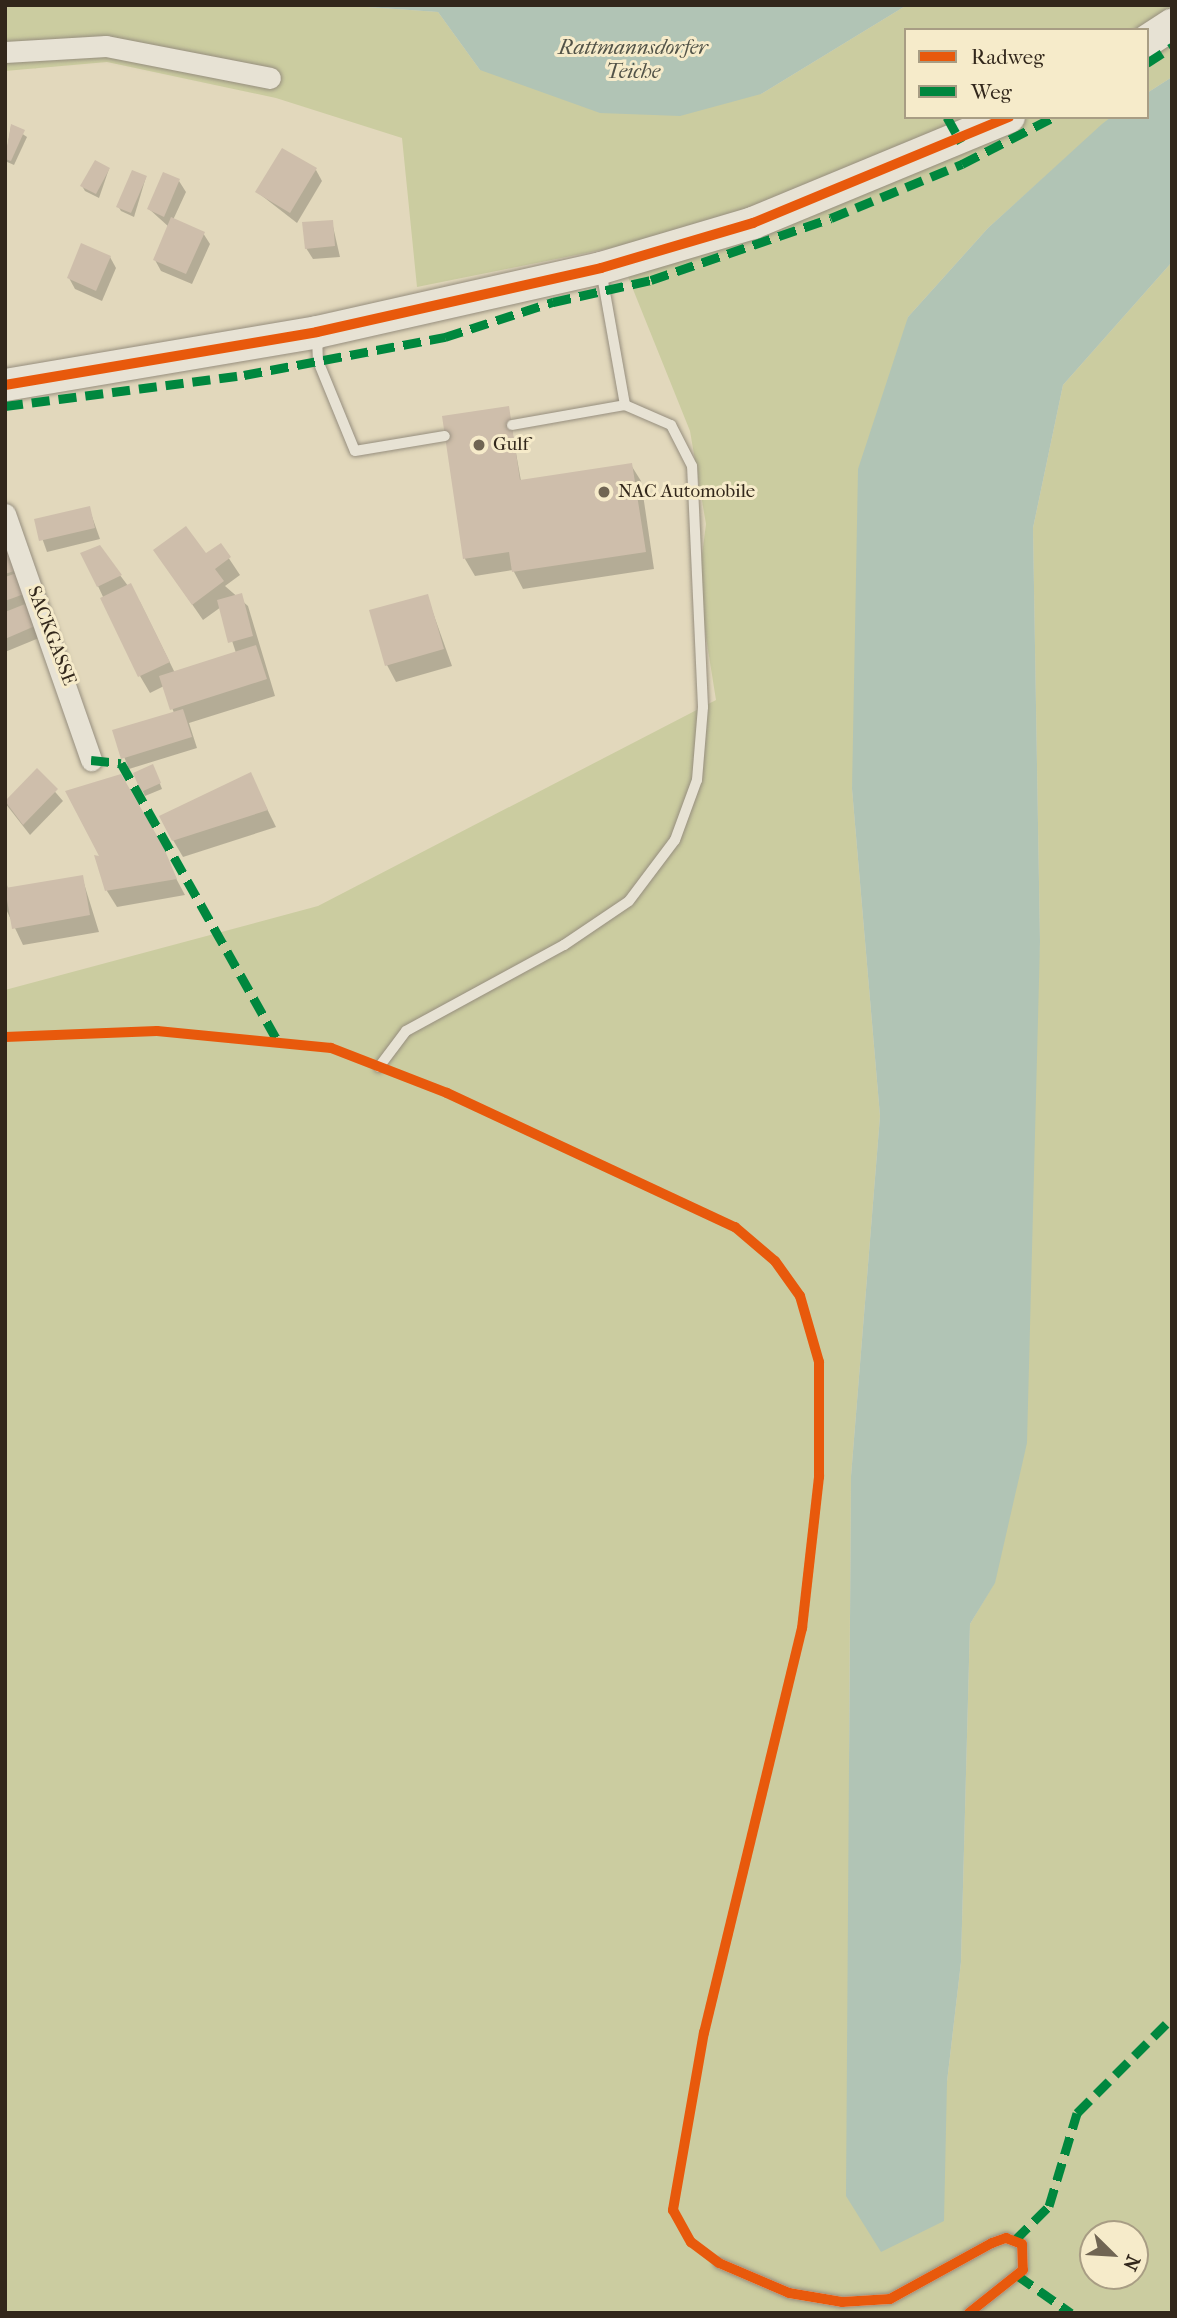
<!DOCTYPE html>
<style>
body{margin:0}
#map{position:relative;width:1177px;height:2318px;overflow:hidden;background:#e2d8bc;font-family:"IM FELL French Canon",serif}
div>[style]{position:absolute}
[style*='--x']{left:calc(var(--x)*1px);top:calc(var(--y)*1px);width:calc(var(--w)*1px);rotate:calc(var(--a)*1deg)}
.green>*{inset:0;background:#cbcca0}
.water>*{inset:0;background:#b1c4b5}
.shadow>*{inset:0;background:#0003}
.building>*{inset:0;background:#cebeab}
.roads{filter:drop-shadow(0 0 2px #968e7e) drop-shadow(0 0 2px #968e7e)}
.service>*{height:10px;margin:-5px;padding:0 5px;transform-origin:5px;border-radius:5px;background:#e7e2d4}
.minor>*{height:21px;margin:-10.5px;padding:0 10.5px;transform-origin:10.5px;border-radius:10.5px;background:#e7e2d4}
.secondary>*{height:32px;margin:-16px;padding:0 16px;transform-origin:16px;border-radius:16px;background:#e7e2d4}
.quiet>*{height:9px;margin-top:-4.5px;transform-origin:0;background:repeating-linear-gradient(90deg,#00873e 0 18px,transparent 0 27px)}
.cycleway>*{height:10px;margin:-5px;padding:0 5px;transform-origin:5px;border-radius:5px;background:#e8590c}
.dots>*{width:19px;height:19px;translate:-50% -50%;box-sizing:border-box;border:4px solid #f6ebca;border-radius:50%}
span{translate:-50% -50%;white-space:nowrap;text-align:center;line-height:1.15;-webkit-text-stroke:6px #f6ebca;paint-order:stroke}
.poi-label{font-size:19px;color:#32271b}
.left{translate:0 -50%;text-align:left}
.street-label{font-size:19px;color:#32271b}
.water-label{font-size:21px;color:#525348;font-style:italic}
.frame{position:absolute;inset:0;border:7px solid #32271b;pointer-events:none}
.legend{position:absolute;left:904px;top:28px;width:245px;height:91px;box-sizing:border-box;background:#f6ebca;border:2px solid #a89d84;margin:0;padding:9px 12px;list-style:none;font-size:21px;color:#32271b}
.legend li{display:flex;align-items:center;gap:14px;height:35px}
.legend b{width:35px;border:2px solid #a89d84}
.north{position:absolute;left:1079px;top:2220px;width:70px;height:70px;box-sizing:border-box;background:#f6ebca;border:2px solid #a89d84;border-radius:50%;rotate:114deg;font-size:19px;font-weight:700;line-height:28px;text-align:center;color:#32271b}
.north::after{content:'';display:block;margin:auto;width:24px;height:32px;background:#706553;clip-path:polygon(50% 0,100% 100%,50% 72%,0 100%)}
</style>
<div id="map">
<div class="green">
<i style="clip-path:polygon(evenodd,5px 5px,339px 5px,438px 12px,480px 70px,761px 94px,907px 5px,1172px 5px,1172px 77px,1147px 93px,1147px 30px,906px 30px,906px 117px,1111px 117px,988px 228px,908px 317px,852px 789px,880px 1116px,851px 1476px,849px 1745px,851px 2091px,947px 2082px,961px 1962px,970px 1624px,995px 1582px,1040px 942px,1033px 528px,1063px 385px,1172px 262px,1172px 2313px,5px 2313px,5px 990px,318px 906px,716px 700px,698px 587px,706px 524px,690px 431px,616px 247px,417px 287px,402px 138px,276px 98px,107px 62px,5px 71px,5px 5px,1093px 2234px,1135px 2234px,1135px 2276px,1093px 2276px,1093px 2234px)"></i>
</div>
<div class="water">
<i style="clip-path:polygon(339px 5px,907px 5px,761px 94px,680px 116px,600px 113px,480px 70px,438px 12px)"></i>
<i style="clip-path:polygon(1172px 77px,1172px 262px,1063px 385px,1033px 528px,1040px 942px,1027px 1443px,995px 1583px,970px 1624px,961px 1962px,947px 2082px,944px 2221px,881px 2252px,846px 2196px,851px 1476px,880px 1116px,852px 789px,858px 469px,908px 317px,988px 228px,1102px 124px,1111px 117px,1147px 117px,1147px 93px)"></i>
</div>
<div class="shadow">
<i style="clip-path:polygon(11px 126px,27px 137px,14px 165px,5px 161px)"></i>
<i style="clip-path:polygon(109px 169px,99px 198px,85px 191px,82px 186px)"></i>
<i style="clip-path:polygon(316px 170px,322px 181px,297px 223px,257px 192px)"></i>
<i style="clip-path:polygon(146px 177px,134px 217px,121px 211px,118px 206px)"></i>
<i style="clip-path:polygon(179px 181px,186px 192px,173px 220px,203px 233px,210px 244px,192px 284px,161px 271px,155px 260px,169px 227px,149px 209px)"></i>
<i style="clip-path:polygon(332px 222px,340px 257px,313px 259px,306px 248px)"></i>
<i style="clip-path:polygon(110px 257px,116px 268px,102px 301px,75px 289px,69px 278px)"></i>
<i style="clip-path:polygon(508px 408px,521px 481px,631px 465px,641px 481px,654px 569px,523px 589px,513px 570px,475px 576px,465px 559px,455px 490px)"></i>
<i style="clip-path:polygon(89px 508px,100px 539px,47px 552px,36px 521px)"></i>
<i style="clip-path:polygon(5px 535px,39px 638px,5px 652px)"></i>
<i style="clip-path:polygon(220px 545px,240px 575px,225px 586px,248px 606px,275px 696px,189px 723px,197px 748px,129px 769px,114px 732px,174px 713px,164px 686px,150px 693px,140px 676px,83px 554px,99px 547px,140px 602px,175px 673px,236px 653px,221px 607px,203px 620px,155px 551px,206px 556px)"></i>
<i style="clip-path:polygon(427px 596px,452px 666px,396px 682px,387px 665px)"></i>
<i style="clip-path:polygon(37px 771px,63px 801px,30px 835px,5px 803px)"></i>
<i style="clip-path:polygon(155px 771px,162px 789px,145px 796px,135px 774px)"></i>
<i style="clip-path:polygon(250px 774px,276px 827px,183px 857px,173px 840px)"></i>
<i style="clip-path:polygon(130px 793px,185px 895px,117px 907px,107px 891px,103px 858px)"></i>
<i style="clip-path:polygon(5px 875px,8px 890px,82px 877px,99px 932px,23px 945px,5px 907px)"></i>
</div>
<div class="building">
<i style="clip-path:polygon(11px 124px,25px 130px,11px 161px,5px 159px)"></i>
<i style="clip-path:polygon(282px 148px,317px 168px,290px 213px,255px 192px)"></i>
<i style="clip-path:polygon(95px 160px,110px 168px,96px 194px,80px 186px)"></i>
<i style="clip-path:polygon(132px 170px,147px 176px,131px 213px,116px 207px)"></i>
<i style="clip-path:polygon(163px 172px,180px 179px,164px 217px,147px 209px)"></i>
<i style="clip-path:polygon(171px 217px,205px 232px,186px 274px,153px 260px)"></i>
<i style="clip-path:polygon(333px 220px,335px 246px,305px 249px,302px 222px)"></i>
<i style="clip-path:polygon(81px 243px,111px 256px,96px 291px,67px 278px)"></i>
<i style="clip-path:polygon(509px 406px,520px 480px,632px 463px,646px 552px,512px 572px,509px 552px,463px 559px,442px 416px)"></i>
<i style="clip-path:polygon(90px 506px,95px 528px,39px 541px,34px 519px)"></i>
<i style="clip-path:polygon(186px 526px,206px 553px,221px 543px,231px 557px,215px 569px,224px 581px,192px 605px,153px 550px)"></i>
<i style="clip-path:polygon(5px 539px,17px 570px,5px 574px)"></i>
<i style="clip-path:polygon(100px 545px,122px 575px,97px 587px,80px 553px)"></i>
<i style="clip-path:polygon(17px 573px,24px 594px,5px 601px,5px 577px)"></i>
<i style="clip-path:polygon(131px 583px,170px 662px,138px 677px,100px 598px)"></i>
<i style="clip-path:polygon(242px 593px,253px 636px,228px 643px,217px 600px)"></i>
<i style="clip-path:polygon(428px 594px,444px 649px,385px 666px,369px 610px)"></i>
<i style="clip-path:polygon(25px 604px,35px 626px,5px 639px,5px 612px)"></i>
<i style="clip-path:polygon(256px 645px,267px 679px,170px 710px,159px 676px)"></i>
<i style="clip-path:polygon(183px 709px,192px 737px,121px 759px,112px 730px)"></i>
<i style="clip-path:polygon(153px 764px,161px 783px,141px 792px,133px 773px)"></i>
<i style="clip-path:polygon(37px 768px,58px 789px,23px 825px,5px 801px)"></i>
<i style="clip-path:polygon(251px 772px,268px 810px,172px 841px,159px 816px)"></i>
<i style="clip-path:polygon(121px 774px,163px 846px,177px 879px,105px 891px,94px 855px,99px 856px,65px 791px)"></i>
<i style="clip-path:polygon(83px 875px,90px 915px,12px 929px,5px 888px)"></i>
</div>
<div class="roads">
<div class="service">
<i style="--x:601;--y:270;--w:137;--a:79.9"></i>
<i style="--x:317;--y:335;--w:26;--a:88"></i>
<i style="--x:318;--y:361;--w:97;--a:67.7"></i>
<i style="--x:355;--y:451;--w:91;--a:-9.5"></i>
<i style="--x:512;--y:425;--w:115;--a:-10"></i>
<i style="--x:379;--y:1067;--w:45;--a:-53.1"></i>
<i style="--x:406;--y:1031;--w:180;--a:-28.6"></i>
<i style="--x:564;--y:945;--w:78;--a:-34.1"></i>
<i style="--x:629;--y:901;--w:76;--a:-53"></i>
<i style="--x:675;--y:840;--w:64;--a:-69.9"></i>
<i style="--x:697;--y:780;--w:73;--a:-85.3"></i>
<i style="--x:703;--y:707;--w:241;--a:-92.6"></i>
<i style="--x:692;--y:466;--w:46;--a:-117.1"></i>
<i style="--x:671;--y:425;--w:50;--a:-156.5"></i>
<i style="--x:719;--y:2263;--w:76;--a:23.2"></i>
<i style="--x:789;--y:2293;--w:54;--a:9.6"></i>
<i style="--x:842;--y:2302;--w:48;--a:-3.6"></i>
<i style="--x:890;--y:2299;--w:116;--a:-28.8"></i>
<i style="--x:992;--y:2243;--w:15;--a:-20"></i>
<i style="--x:1006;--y:2238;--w:17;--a:21"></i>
<i style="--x:1022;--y:2244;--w:26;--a:88"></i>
<i style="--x:1023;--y:2270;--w:69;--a:141.5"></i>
</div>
<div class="minor">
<i style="--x:5;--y:52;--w:101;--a:-3.4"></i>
<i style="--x:106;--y:46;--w:167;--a:11"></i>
<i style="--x:5;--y:514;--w:261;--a:70.7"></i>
</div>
<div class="secondary">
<i style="--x:1147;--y:41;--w:30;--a:-33"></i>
<i style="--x:5;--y:385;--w:316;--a:-9.6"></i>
<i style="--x:317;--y:332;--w:291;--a:-12.7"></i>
<i style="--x:601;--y:268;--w:159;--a:-16.5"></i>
<i style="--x:753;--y:223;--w:277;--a:-22.5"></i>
</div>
</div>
<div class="quiet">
<i style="--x:1147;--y:63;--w:30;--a:-33"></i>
<i style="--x:947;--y:117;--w:29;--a:61"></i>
<i style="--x:5;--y:406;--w:241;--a:-7.4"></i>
<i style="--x:244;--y:375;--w:205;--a:-10.7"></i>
<i style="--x:445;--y:337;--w:114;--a:-18"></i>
<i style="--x:553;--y:302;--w:100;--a:-12.7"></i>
<i style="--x:651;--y:280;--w:190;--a:-19"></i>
<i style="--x:831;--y:218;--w:142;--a:-22.4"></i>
<i style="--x:962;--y:164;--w:103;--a:-27.1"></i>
<i style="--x:91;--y:760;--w:30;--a:6"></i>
<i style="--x:121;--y:763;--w:316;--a:60.6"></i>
<i style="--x:1015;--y:2240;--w:48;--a:-45"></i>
<i style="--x:1049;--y:2206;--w:97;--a:-73.2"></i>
<i style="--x:1077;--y:2113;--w:134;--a:-45"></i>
<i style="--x:1017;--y:2275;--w:66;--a:35.1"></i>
</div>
<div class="cycleway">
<i style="--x:5;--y:385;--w:316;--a:-9.6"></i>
<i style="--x:317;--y:332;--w:291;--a:-12.7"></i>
<i style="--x:601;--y:268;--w:159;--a:-16.5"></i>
<i style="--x:753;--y:223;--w:277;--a:-22.5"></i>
<i style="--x:5;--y:1037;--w:152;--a:-2.3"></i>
<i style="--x:157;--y:1031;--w:175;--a:5.6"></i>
<i style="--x:331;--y:1048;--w:124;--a:21.2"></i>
<i style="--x:447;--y:1093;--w:318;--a:25"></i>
<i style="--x:735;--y:1227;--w:52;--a:40.4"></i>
<i style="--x:775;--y:1261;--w:43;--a:54.5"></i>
<i style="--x:800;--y:1296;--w:69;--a:73.9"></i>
<i style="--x:819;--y:1362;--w:115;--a:90"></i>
<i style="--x:819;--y:1477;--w:152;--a:96.4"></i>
<i style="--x:802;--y:1628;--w:416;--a:103.6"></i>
<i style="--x:704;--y:2032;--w:181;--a:99.9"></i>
<i style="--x:673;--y:2210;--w:37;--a:61"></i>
<i style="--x:691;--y:2242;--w:35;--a:37"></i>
<i style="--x:719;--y:2263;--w:76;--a:23.2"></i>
<i style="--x:789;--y:2293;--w:54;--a:9.6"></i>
<i style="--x:842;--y:2302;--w:48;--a:-3.6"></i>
<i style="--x:890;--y:2299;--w:116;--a:-28.8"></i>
<i style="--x:992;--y:2243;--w:15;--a:-20"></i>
<i style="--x:1006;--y:2238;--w:17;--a:21"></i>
<i style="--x:1022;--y:2244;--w:26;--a:88"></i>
<i style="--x:1023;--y:2270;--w:69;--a:141.5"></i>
</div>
<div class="dots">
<i style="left:479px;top:445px;background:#706553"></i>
<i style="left:604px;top:492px;background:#706553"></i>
</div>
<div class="poi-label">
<span class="left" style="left:493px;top:445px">Gulf</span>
<span class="left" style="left:618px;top:492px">NAC Automobile</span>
</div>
<div class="street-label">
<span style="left:51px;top:636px;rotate:69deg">SACKGASSE</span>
</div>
<div class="water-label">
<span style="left:633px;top:59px">Rattmannsdorfer<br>Teiche</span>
</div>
<div class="frame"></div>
<ul class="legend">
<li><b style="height:9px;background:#e8590c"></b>Radweg</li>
<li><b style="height:9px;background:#00873e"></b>Weg</li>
</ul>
<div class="north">N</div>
</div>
